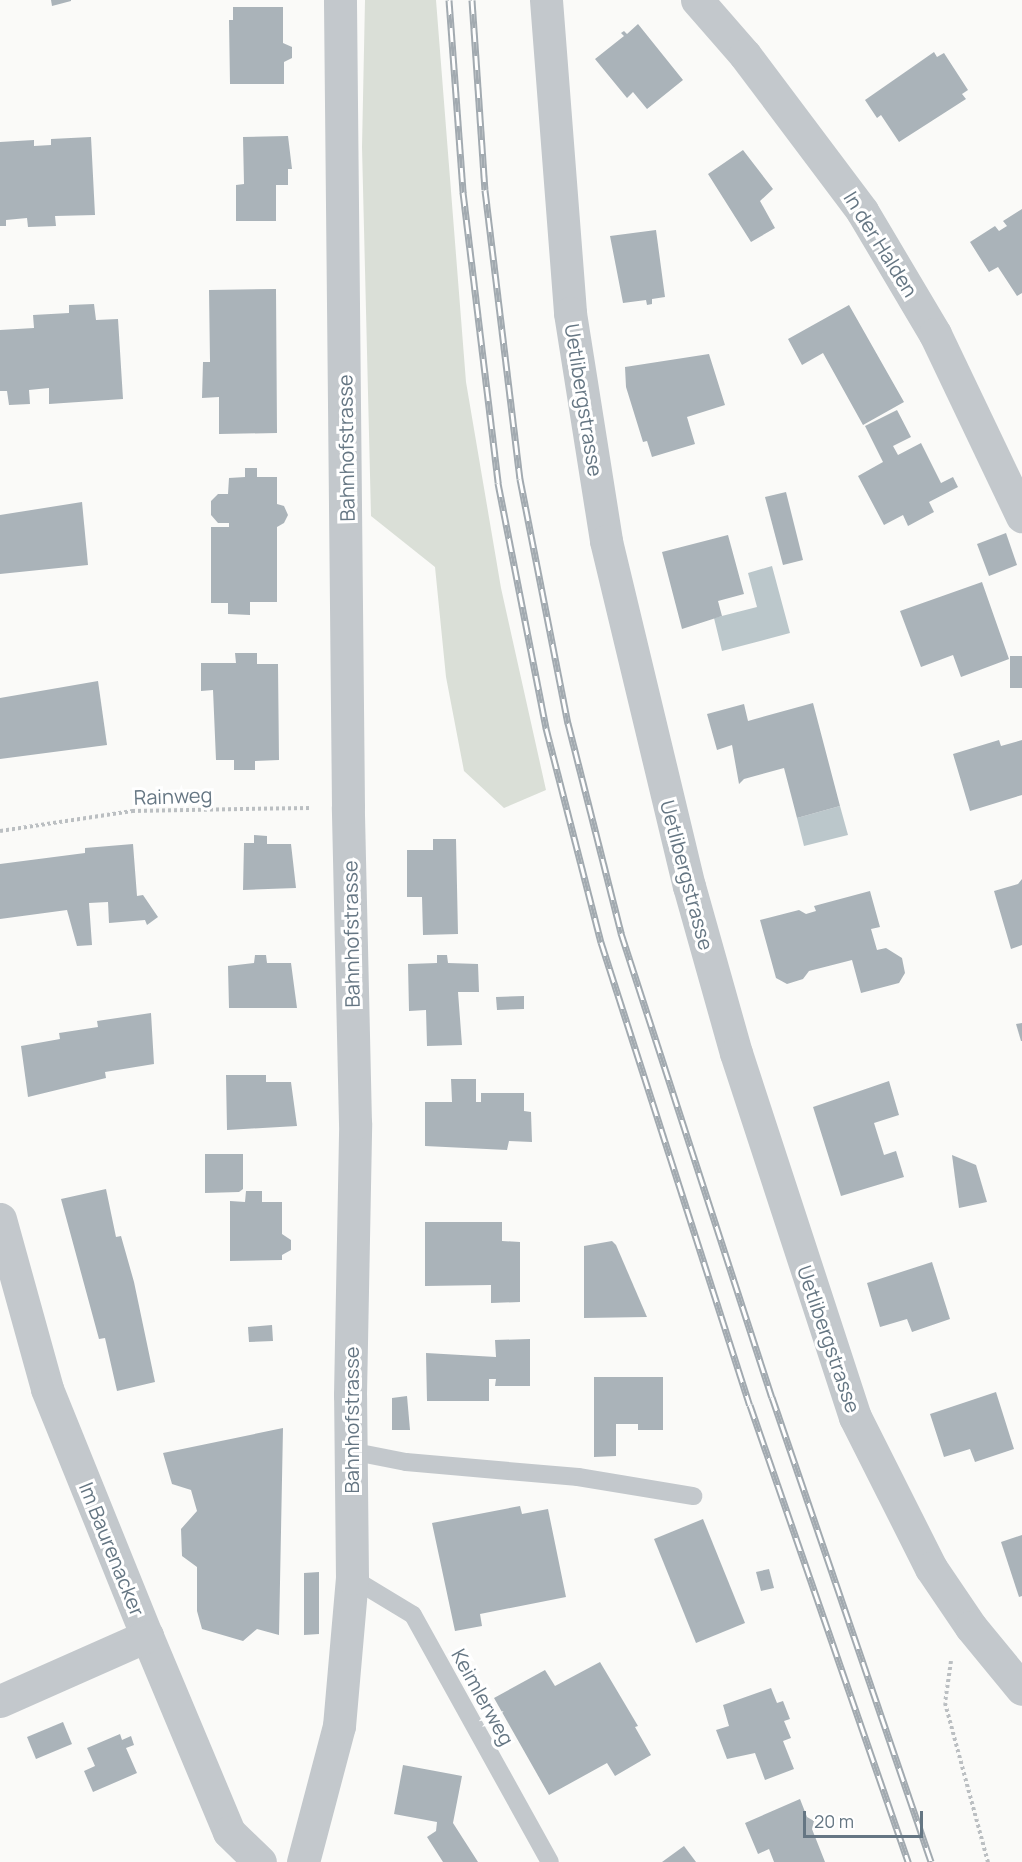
<!DOCTYPE html>
<style>
body{margin:0}
#map{position:relative;width:1022px;height:1862px;overflow:hidden;background:#fafaf8;font-family:Manrope,sans-serif}
div>[style]{position:absolute}
[style*='--x']{left:calc(var(--x)*1px);top:calc(var(--y)*1px);width:calc(var(--w)*1px);rotate:calc(var(--a)*1deg)}
.green>*{inset:0;background:#dadfd7}
.water>*{inset:0;background:#bbc7cb}
.building>*{inset:0;background:#aab3b9}
.path>*{height:4px;margin-top:-2px;transform-origin:0;background:repeating-linear-gradient(90deg,#bbbfc2 0 3px,transparent 0 6px)}
.lane>*{height:18px;margin:-9px;padding:0 9px;transform-origin:9px;border-radius:9px;background:#c3c8cc}
.street>*{height:33px;margin:-16.5px;padding:0 16.5px;transform-origin:16.5px;border-radius:16.5px;background:#c3c8cc}
.rail>*{height:7px;margin-top:-3.5px;transform-origin:0;background:repeating-linear-gradient(90deg,#fff 0 14px,#a2aab0 0 28px);box-sizing:border-box;border-block:2px solid #a2aab0}
span{translate:-50% -50%;white-space:nowrap;text-align:center;line-height:1.15;-webkit-text-stroke:6px #fff;paint-order:stroke}
.street-label{font-size:20px;color:#657683}
.scale{position:absolute;left:803px;top:1811px;width:120px;height:27px;box-sizing:border-box;border:3px solid #657683;border-top:0;padding-left:8px;font-size:18px;line-height:21px;white-space:nowrap;color:#657683;-webkit-text-stroke:4px #fff;paint-order:stroke}
</style>
<div id="map">
<div class="green">
<i style="clip-path:polygon(365px 0,436px 0,466px 382px,501px 588px,546px 790px,504px 808px,464px 771px,446px 677px,435px 567px,371px 516px,362px 147px)"></i>
</div>
<div class="water">
<i style="clip-path:polygon(772px 566px,790px 633px,722px 651px,714px 618px,757px 607px,748px 573px)"></i>
<i style="clip-path:polygon(840px 806px,848px 835px,804px 846px,797px 818px)"></i>
</div>
<div class="building">
<i style="clip-path:polygon(51px 0,71px 0,71px 1px,52px 6px)"></i>
<i style="clip-path:polygon(233px 7px,283px 7px,283px 43px,292px 47px,292px 58px,284px 62px,284px 84px,230px 84px,229px 20px,233px 20px)"></i>
<i style="clip-path:polygon(638px 24px,683px 80px,647px 109px,633px 92px,627px 98px,595px 59px,624px 36px,621px 33px,624px 31px,627px 34px)"></i>
<i style="clip-path:polygon(934px 52px,937px 57px,944px 53px,968px 90px,962px 94px,966px 99px,899px 142px,881px 115px,877px 118px,865px 100px)"></i>
<i style="clip-path:polygon(288px 136px,292px 169px,288px 169px,288px 185px,276px 185px,276px 221px,236px 221px,236px 185px,244px 184px,243px 137px)"></i>
<i style="clip-path:polygon(91px 137px,95px 215px,55px 216px,56px 226px,28px 227px,27px 218px,6px 220px,6px 226px,0 226px,0 142px,34px 140px,34px 146px,51px 145px,51px 139px)"></i>
<i style="clip-path:polygon(743px 150px,773px 189px,760px 201px,775px 228px,751px 242px,708px 174px)"></i>
<i style="clip-path:polygon(1022px 209px,1022px 293px,1017px 296px,998px 267px,989px 272px,970px 242px,995px 226px,999px 231px,1007px 226px,1003px 221px)"></i>
<i style="clip-path:polygon(656px 230px,665px 297px,652px 299px,652px 304px,647px 305px,646px 300px,623px 303px,610px 236px)"></i>
<i style="clip-path:polygon(276px 289px,277px 433px,219px 434px,219px 397px,202px 398px,203px 362px,210px 362px,209px 290px)"></i>
<i style="clip-path:polygon(94px 304px,96px 320px,118px 319px,123px 399px,49px 404px,49px 388px,29px 390px,30px 404px,9px 405px,7px 391px,0 391px,0 330px,34px 328px,33px 315px,69px 313px,69px 305px)"></i>
<i style="clip-path:polygon(849px 305px,904px 402px,863px 425px,823px 353px,802px 365px,788px 339px)"></i>
<i style="clip-path:polygon(709px 354px,725px 405px,687px 417px,695px 444px,652px 457px,647px 441px,643px 442px,626px 387px,625px 367px)"></i>
<i style="clip-path:polygon(897px 410px,911px 437px,893px 446px,898px 455px,921px 443px,941px 483px,953px 477px,958px 487px,929px 502px,934px 512px,908px 526px,903px 515px,884px 525px,858px 476px,883px 462px,865px 426px)"></i>
<i style="clip-path:polygon(245px 468px,257px 468px,257px 477px,277px 477px,277px 504px,284px 506px,288px 515px,284px 523px,277px 527px,277px 602px,250px 602px,250px 615px,228px 614px,228px 603px,211px 603px,211px 527px,229px 527px,229px 523px,218px 523px,211px 515px,211px 501px,218px 494px,228px 494px,229px 478px,245px 477px)"></i>
<i style="clip-path:polygon(786px 492px,803px 560px,783px 565px,765px 497px)"></i>
<i style="clip-path:polygon(82px 502px,88px 565px,0 574px,0 515px)"></i>
<i style="clip-path:polygon(1006px 533px,1017px 565px,989px 576px,977px 544px)"></i>
<i style="clip-path:polygon(728px 535px,744px 594px,718px 601px,722px 616px,682px 629px,662px 552px)"></i>
<i style="clip-path:polygon(982px 582px,1009px 659px,961px 677px,953px 655px,921px 667px,900px 611px)"></i>
<i style="clip-path:polygon(235px 653px,257px 653px,257px 664px,278px 664px,279px 760px,255px 761px,255px 770px,234px 770px,234px 760px,216px 760px,213px 690px,201px 691px,201px 663px,236px 663px)"></i>
<i style="clip-path:polygon(1010px 656px,1022px 656px,1022px 688px,1010px 688px)"></i>
<i style="clip-path:polygon(98px 681px,107px 745px,0 759px,0 698px)"></i>
<i style="clip-path:polygon(813px 703px,840px 806px,797px 818px,784px 768px,744px 779px,739px 784px,732px 745px,717px 750px,707px 714px,744px 704px,748px 721px)"></i>
<i style="clip-path:polygon(999px 740px,1001px 746px,1022px 740px,1022px 795px,970px 811px,953px 754px)"></i>
<i style="clip-path:polygon(254px 835px,267px 836px,267px 844px,291px 844px,296px 888px,243px 890px,244px 843px,254px 843px)"></i>
<i style="clip-path:polygon(433px 839px,456px 839px,458px 934px,423px 935px,422px 897px,407px 897px,407px 850px,433px 850px)"></i>
<i style="clip-path:polygon(133px 844px,137px 896px,143px 895px,158px 917px,147px 925px,145px 920px,109px 923px,108px 902px,89px 903px,92px 945px,77px 946px,67px 910px,0 919px,0 864px,85px 853px,85px 848px)"></i>
<i style="clip-path:polygon(1022px 879px,1022px 945px,1011px 949px,994px 891px,1018px 884px)"></i>
<i style="clip-path:polygon(870px 891px,880px 927px,871px 929px,877px 950px,886px 948px,902px 958px,905px 973px,899px 983px,861px 993px,852px 960px,809px 971px,803px 979px,787px 984px,776px 978px,760px 920px,799px 910px,806px 914px,816px 911px,814px 906px)"></i>
<i style="clip-path:polygon(255px 955px,266px 955px,267px 963px,291px 963px,297px 1008px,229px 1008px,228px 966px,254px 963px)"></i>
<i style="clip-path:polygon(437px 955px,447px 955px,448px 963px,478px 964px,479px 992px,458px 992px,462px 1045px,427px 1046px,426px 1010px,409px 1011px,408px 964px,437px 963px)"></i>
<i style="clip-path:polygon(524px 996px,524px 1009px,497px 1010px,496px 997px)"></i>
<i style="clip-path:polygon(151px 1013px,154px 1064px,105px 1072px,106px 1078px,28px 1097px,21px 1046px,60px 1039px,59px 1033px,98px 1027px,97px 1021px)"></i>
<i style="clip-path:polygon(1022px 1023px,1022px 1041px,1021px 1041px,1016px 1024px)"></i>
<i style="clip-path:polygon(226px 1075px,266px 1075px,266px 1082px,291px 1082px,297px 1126px,227px 1130px)"></i>
<i style="clip-path:polygon(451px 1079px,476px 1079px,476px 1102px,481px 1102px,481px 1093px,524px 1093px,524px 1111px,531px 1112px,532px 1142px,509px 1141px,507px 1150px,425px 1146px,425px 1102px,452px 1102px)"></i>
<i style="clip-path:polygon(889px 1081px,899px 1115px,874px 1123px,884px 1155px,896px 1151px,904px 1177px,841px 1196px,813px 1107px)"></i>
<i style="clip-path:polygon(205px 1154px,243px 1154px,243px 1189px,239px 1192px,205px 1193px)"></i>
<i style="clip-path:polygon(952px 1155px,976px 1165px,987px 1202px,959px 1208px)"></i>
<i style="clip-path:polygon(106px 1189px,116px 1237px,121px 1236px,134px 1282px,155px 1382px,117px 1391px,105px 1338px,99px 1339px,61px 1199px)"></i>
<i style="clip-path:polygon(246px 1191px,262px 1191px,262px 1202px,282px 1202px,282px 1234px,291px 1240px,291px 1250px,282px 1255px,282px 1260px,230px 1261px,230px 1201px,245px 1202px)"></i>
<i style="clip-path:polygon(425px 1222px,502px 1222px,502px 1241px,520px 1242px,520px 1302px,491px 1303px,491px 1285px,425px 1286px)"></i>
<i style="clip-path:polygon(612px 1241px,616px 1245px,647px 1317px,584px 1318px,584px 1246px)"></i>
<i style="clip-path:polygon(932px 1262px,950px 1319px,912px 1332px,907px 1319px,880px 1327px,867px 1283px)"></i>
<i style="clip-path:polygon(272px 1325px,273px 1341px,249px 1342px,248px 1327px)"></i>
<i style="clip-path:polygon(530px 1339px,530px 1386px,495px 1386px,496px 1379px,489px 1379px,489px 1401px,427px 1401px,426px 1353px,496px 1357px,495px 1340px)"></i>
<i style="clip-path:polygon(594px 1377px,663px 1377px,663px 1430px,638px 1430px,638px 1424px,616px 1424px,616px 1456px,594px 1457px)"></i>
<i style="clip-path:polygon(996px 1392px,1014px 1449px,975px 1462px,970px 1449px,944px 1457px,930px 1414px)"></i>
<i style="clip-path:polygon(407px 1396px,410px 1430px,392px 1430px,392px 1398px)"></i>
<i style="clip-path:polygon(283px 1428px,279px 1635px,257px 1629px,243px 1641px,202px 1629px,197px 1611px,197px 1567px,182px 1556px,181px 1529px,197px 1511px,191px 1490px,172px 1484px,163px 1453px)"></i>
<i style="clip-path:polygon(520px 1506px,522px 1514px,548px 1509px,566px 1597px,480px 1614px,482px 1626px,455px 1631px,432px 1523px)"></i>
<i style="clip-path:polygon(703px 1519px,745px 1623px,696px 1643px,654px 1539px)"></i>
<i style="clip-path:polygon(1022px 1535px,1022px 1596px,1019px 1597px,1001px 1542px)"></i>
<i style="clip-path:polygon(769px 1569px,774px 1588px,761px 1591px,756px 1572px)"></i>
<i style="clip-path:polygon(319px 1572px,319px 1634px,304px 1635px,304px 1573px)"></i>
<i style="clip-path:polygon(600px 1662px,638px 1726px,635px 1727px,651px 1755px,615px 1776px,607px 1763px,549px 1795px,494px 1698px,545px 1670px,555px 1686px)"></i>
<i style="clip-path:polygon(771px 1688px,777px 1703px,783px 1701px,790px 1719px,784px 1721px,791px 1738px,783px 1741px,794px 1769px,765px 1780px,755px 1753px,727px 1759px,716px 1730px,729px 1726px,723px 1705px)"></i>
<i style="clip-path:polygon(63px 1722px,72px 1744px,36px 1759px,27px 1737px)"></i>
<i style="clip-path:polygon(120px 1734px,122px 1740px,131px 1736px,134px 1745px,126px 1748px,137px 1773px,93px 1792px,84px 1771px,95px 1766px,87px 1748px)"></i>
<i style="clip-path:polygon(403px 1765px,462px 1776px,453px 1823px,478px 1862px,443px 1862px,427px 1837px,436px 1831px,437px 1822px,394px 1814px)"></i>
<i style="clip-path:polygon(800px 1799px,807px 1817px,814px 1821px,812px 1829px,825px 1862px,774px 1862px,769px 1849px,758px 1854px,745px 1823px)"></i>
<i style="clip-path:polygon(684px 1846px,696px 1862px,662px 1862px)"></i>
</div>
<div class="path">
<i style="--x:0;--y:831;--w:134;--a:-8.6"></i>
<i style="--x:132;--y:811;--w:179;--a:-1"></i>
<i style="--x:951;--y:1661;--w:42;--a:98.1"></i>
<i style="--x:945;--y:1703;--w:165;--a:74.9"></i>
</div>
<div class="lane">
<i style="--x:350;--y:1451;--w:57;--a:11.1"></i>
<i style="--x:406;--y:1462;--w:173;--a:5"></i>
<i style="--x:578;--y:1477;--w:117;--a:9.4"></i>
<i style="--x:352;--y:1578;--w:71;--a:31.2"></i>
<i style="--x:413;--y:1615;--w:282;--a:61"></i>
</div>
<div class="street">
<i style="--x:546;--y:0;--w:314;--a:85.6"></i>
<i style="--x:570;--y:313;--w:231;--a:81"></i>
<i style="--x:606;--y:541;--w:355;--a:76.5"></i>
<i style="--x:689;--y:886;--w:173;--a:74.3"></i>
<i style="--x:736;--y:1053;--w:383;--a:71.9"></i>
<i style="--x:855;--y:1417;--w:169;--a:63.3"></i>
<i style="--x:931;--y:1568;--w:71;--a:55.9"></i>
<i style="--x:971;--y:1627;--w:80;--a:50.6"></i>
<i style="--x:697;--y:0;--w:73;--a:48.9"></i>
<i style="--x:745;--y:55;--w:195;--a:53.1"></i>
<i style="--x:862;--y:211;--w:143;--a:59.3"></i>
<i style="--x:935;--y:334;--w:202;--a:64.5"></i>
<i style="--x:0;--y:1219;--w:176;--a:74.5"></i>
<i style="--x:47;--y:1389;--w:266;--a:68"></i>
<i style="--x:147;--y:1636;--w:212;--a:67.3"></i>
<i style="--x:229;--y:1832;--w:43;--a:44.1"></i>
<i style="--x:0;--y:1701;--w:161;--a:-23.9"></i>
<i style="--x:303;--y:1862;--w:141;--a:-75.2"></i>
<i style="--x:339;--y:1726;--w:149;--a:-85"></i>
<i style="--x:352;--y:1578;--w:183;--a:-90.6"></i>
<i style="--x:350;--y:1395;--w:272;--a:-88.9"></i>
<i style="--x:355;--y:1123;--w:316;--a:-91.3"></i>
<i style="--x:348;--y:807;--w:807;--a:-90.57"></i>
</div>
<div class="rail">
<i style="--x:449;--y:0;--w:193;--a:85.8"></i>
<i style="--x:463;--y:192;--w:293;--a:83.1"></i>
<i style="--x:498;--y:483;--w:250;--a:78.9"></i>
<i style="--x:546;--y:728;--w:221;--a:75.6"></i>
<i style="--x:601;--y:942;--w:486;--a:72.2"></i>
<i style="--x:750;--y:1405;--w:484;--a:70.9"></i>
<i style="--x:472;--y:0;--w:190;--a:86.1"></i>
<i style="--x:485;--y:190;--w:291;--a:83.1"></i>
<i style="--x:520;--y:479;--w:249;--a:78.9"></i>
<i style="--x:568;--y:723;--w:217;--a:75.8"></i>
<i style="--x:621;--y:933;--w:488;--a:72"></i>
<i style="--x:772;--y:1397;--w:491;--a:71.1"></i>
</div>
<div class="street-label">
<span style="left:881px;top:244px;rotate:58deg">In der Halden</span>
<span style="left:584px;top:400px;rotate:81deg">Uetlibergstrasse</span>
<span style="left:346px;top:448px;rotate:-91deg">Bahnhofstrasse</span>
<span style="left:173px;top:796px;rotate:-2deg">Rainweg</span>
<span style="left:687px;top:875px;rotate:75deg">Uetlibergstrasse</span>
<span style="left:351px;top:934px;rotate:-91deg">Bahnhofstrasse</span>
<span style="left:829px;top:1339px;rotate:71deg">Uetlibergstrasse</span>
<span style="left:351px;top:1420px;rotate:-90deg">Bahnhofstrasse</span>
<span style="left:112px;top:1549px;rotate:68deg">Im Baurenacker</span>
<span style="left:483px;top:1697px;rotate:61deg">Keimlerweg</span>
</div>
<div class="scale">20 m</div>
</div>
